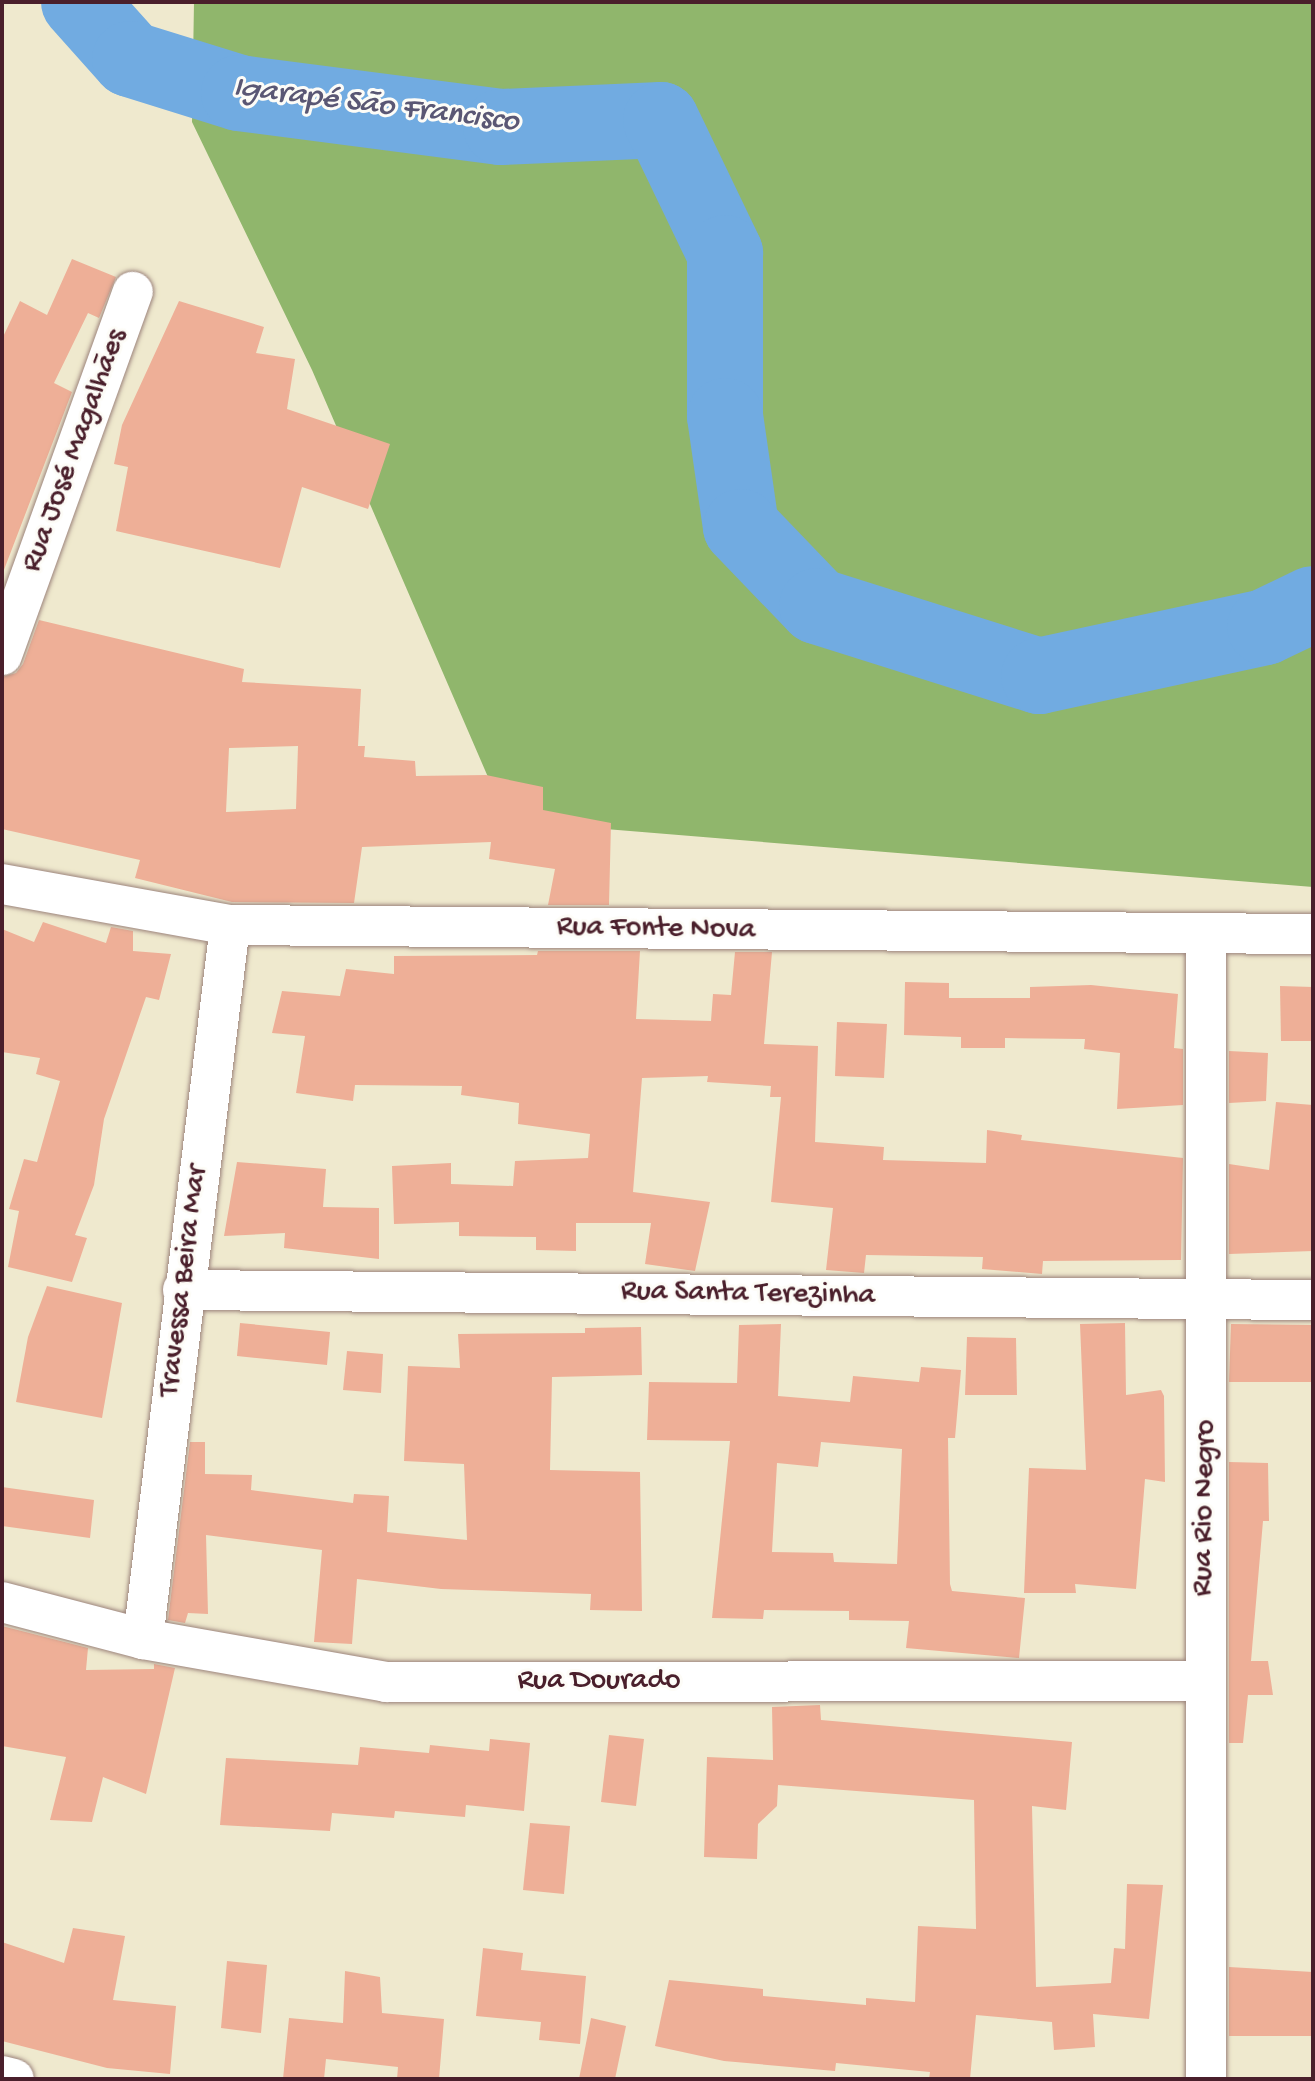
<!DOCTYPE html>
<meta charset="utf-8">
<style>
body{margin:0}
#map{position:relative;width:1315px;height:2081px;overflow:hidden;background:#efe9ce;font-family:"Gochi Hand",sans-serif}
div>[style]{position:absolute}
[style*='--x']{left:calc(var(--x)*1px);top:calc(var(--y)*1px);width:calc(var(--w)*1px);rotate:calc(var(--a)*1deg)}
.forest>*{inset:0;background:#90b66c}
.river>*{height:76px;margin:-38px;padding:0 38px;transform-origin:38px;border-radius:38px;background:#71abe1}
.building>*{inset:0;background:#eeaf97}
.roads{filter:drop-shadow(0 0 2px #9c847c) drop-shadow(0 0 2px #9c847c)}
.minor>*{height:40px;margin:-20px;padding:0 20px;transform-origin:20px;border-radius:20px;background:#fff}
span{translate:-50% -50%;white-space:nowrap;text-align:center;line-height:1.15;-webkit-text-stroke:6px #fdfcf7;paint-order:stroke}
.street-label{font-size:30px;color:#4a1f2b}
.water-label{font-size:32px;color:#5a5774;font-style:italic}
.frame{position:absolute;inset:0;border:4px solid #4a1f2b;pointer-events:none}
</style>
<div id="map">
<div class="forest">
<i style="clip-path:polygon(194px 2px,1313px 2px,1313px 887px,507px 821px,312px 370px,192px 122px)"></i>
</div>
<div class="river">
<i style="--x:79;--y:2;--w:76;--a:48.2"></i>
<i style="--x:130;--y:59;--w:114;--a:17.3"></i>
<i style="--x:239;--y:93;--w:264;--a:7.4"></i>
<i style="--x:501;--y:127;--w:160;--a:-2.5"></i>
<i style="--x:661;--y:120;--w:148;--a:64.3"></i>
<i style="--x:725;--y:253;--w:163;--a:90"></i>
<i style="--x:725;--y:416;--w:112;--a:81.8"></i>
<i style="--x:741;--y:527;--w:110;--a:46.1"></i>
<i style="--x:817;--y:606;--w:233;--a:17.5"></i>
<i style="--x:1039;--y:676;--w:231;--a:-12.2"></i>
<i style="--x:1265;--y:627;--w:53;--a:-25.6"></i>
</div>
<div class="building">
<i style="clip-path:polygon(72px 259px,116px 277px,99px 318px,88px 313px,54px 383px,72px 392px,2px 575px,2px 339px,20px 301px,47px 315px)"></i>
<i style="clip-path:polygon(179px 301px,264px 327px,256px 353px,295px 359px,287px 409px,390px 444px,368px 509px,302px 487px,280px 568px,116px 531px,128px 467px,114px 464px,122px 425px)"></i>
<i style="clip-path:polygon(evenodd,39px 620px,244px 669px,242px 682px,361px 689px,358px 746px,365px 746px,364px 757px,415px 761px,416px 776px,486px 775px,543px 787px,543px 810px,611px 823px,609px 905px,548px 905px,555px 869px,489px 859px,491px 842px,362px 847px,354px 903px,232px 902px,135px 878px,140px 860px,2px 829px,2px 677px,16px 673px,23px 664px,39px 620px,298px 746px,296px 809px,226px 812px,229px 748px,298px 746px)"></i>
<i style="clip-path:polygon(43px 922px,106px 943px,111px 927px,133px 931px,133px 951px,171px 954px,159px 1000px,146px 997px,104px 1119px,94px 1185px,75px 1235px,87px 1238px,72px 1282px,8px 1267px,19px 1211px,9px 1209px,24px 1159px,37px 1162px,60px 1081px,36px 1074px,40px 1058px,2px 1052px,2px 929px,34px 942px)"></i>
<i style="clip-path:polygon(538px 951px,640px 951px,636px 1019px,711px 1021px,713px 994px,731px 995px,735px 952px,772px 952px,764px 1044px,818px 1046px,815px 1142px,884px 1147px,883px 1160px,986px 1163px,987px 1130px,1022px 1135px,1021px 1140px,1183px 1158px,1181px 1260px,1043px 1261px,1042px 1274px,982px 1269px,983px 1257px,866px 1255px,864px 1273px,826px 1270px,833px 1208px,771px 1202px,781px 1097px,770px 1097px,771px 1086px,707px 1082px,708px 1076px,642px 1078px,633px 1192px,710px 1202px,695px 1271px,645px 1264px,651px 1223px,576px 1223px,576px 1251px,536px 1250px,536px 1237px,459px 1236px,459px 1222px,394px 1224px,392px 1166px,451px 1163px,451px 1184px,513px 1186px,515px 1161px,588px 1158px,590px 1134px,518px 1124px,519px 1103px,461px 1095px,462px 1086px,355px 1085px,353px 1101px,296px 1093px,305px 1036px,272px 1033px,282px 991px,340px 996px,346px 969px,394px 974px,394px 956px,537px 955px)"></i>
<i style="clip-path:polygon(905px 982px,949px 983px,949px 998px,1030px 998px,1030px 987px,1091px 985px,1178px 994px,1174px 1048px,1183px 1049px,1183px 1105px,1117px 1109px,1120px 1053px,1084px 1049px,1085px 1039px,1005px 1038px,1005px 1048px,961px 1048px,961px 1037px,904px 1035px)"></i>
<i style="clip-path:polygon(1280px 986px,1313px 987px,1313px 1041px,1281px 1041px)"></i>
<i style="clip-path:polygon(837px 1022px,887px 1024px,884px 1078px,835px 1076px)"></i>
<i style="clip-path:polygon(1229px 1051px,1268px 1053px,1266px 1101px,1229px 1103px)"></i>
<i style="clip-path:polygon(1276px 1102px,1313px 1105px,1313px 1251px,1229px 1254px,1229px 1164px,1269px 1170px)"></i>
<i style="clip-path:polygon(237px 1162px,326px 1169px,323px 1207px,379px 1208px,379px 1259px,284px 1248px,285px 1233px,224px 1236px)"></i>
<i style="clip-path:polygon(47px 1286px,122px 1303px,102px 1418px,16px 1402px,28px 1337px)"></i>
<i style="clip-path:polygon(240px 1323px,330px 1332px,327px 1365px,237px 1356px)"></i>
<i style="clip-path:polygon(1125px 1323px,1126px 1395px,1161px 1390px,1164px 1396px,1165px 1482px,1145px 1479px,1136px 1589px,1075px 1584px,1076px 1593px,1024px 1593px,1029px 1468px,1086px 1470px,1080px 1324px)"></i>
<i style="clip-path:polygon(evenodd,781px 1324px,778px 1396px,850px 1402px,853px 1376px,919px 1382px,921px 1367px,961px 1370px,955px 1438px,948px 1438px,950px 1584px,952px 1591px,1025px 1598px,1019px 1658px,906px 1648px,909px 1621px,849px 1620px,849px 1611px,764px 1610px,763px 1619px,712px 1618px,730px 1441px,647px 1440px,649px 1382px,737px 1383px,739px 1325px,781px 1324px,821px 1442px,902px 1449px,897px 1564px,834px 1562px,833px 1553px,772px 1552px,777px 1463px,818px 1467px,821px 1442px)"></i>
<i style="clip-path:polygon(1231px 1324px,1313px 1325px,1313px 1382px,1229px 1382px)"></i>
<i style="clip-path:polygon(641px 1327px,642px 1375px,552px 1377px,550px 1470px,640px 1472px,642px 1611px,590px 1610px,591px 1594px,441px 1589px,357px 1579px,352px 1644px,314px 1642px,322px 1550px,206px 1535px,208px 1614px,188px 1613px,185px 1623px,168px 1620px,190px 1442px,205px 1442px,205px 1474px,252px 1475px,251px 1490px,353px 1503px,354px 1494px,389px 1496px,387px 1532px,467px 1540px,464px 1464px,404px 1461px,408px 1366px,460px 1368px,458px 1334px,585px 1333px,585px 1328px)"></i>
<i style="clip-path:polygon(967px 1337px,1016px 1338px,1017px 1395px,965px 1395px)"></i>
<i style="clip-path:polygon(347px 1351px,383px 1354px,381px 1393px,343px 1390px)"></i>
<i style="clip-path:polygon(1229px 1462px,1268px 1463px,1269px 1521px,1263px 1521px,1251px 1661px,1268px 1661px,1273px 1695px,1248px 1695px,1243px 1743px,1229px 1743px)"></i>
<i style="clip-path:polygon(2px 1487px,94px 1500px,90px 1538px,2px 1526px)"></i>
<i style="clip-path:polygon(2px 1626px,88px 1648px,86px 1670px,154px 1669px,154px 1664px,175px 1668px,146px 1794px,103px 1777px,92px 1822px,50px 1820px,66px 1757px,2px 1746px)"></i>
<i style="clip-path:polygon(820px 1705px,821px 1720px,1072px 1742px,1066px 1810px,1032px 1806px,1036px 1987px,1111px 1983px,1114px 1948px,1125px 1949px,1127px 1884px,1163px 1885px,1149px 2019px,1093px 2014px,1095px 2047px,1054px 2050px,1052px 2022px,976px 2015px,970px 2079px,929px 2079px,930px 2072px,836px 2063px,835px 2071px,724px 2061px,655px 2046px,669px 1980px,763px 1989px,763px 1996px,866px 2005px,866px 1998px,915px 2002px,918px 1926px,976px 1929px,974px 1800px,778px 1785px,777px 1806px,758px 1824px,757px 1859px,704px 1857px,707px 1757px,773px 1760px,772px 1707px)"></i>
<i style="clip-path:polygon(609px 1735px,644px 1739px,636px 1806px,601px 1802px)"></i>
<i style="clip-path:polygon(490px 1739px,530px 1743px,524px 1811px,466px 1805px,465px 1817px,395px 1811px,394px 1818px,332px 1813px,330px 1831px,220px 1825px,226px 1758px,358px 1765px,360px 1747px,429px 1753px,430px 1745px,489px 1751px)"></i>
<i style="clip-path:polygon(530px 1823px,570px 1826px,564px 1894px,523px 1890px)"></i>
<i style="clip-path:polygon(73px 1928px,125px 1936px,113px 2000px,176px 2006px,170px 2074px,107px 2068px,2px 2041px,2px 1942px,64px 1963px)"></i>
<i style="clip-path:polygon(483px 1948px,523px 1953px,521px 1970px,586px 1976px,580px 2044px,539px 2040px,541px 2022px,476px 2016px)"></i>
<i style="clip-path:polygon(227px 1961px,267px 1965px,261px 2033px,221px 2028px)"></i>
<i style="clip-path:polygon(1229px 1967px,1313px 1972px,1313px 2036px,1229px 2036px)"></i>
<i style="clip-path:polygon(345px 1971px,380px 1977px,382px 2013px,444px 2019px,439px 2079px,397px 2079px,398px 2067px,326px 2059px,324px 2079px,283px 2079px,289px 2018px,343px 2023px)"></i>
<i style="clip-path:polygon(591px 2018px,626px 2026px,615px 2079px,579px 2079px)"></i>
</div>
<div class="roads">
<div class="minor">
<i style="--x:2;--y:655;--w:386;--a:-70.2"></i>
<i style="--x:2;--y:884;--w:232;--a:10.2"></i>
<i style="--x:230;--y:925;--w:1083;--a:0.48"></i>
<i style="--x:1206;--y:936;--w:1143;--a:90"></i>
<i style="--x:183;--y:1290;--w:1130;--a:0.51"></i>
<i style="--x:2;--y:1602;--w:146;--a:14.7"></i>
<i style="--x:143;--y:1639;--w:247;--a:10"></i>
<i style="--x:386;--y:1682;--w:818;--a:-0.07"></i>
<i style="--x:143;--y:1639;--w:719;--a:-83.05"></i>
<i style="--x:2;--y:2076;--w:12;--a:14"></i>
</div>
</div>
<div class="street-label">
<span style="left:76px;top:451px;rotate:-70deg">Rua José Magalhães</span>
<span style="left:656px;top:930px;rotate:1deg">Rua Fonte Nova</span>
<span style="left:185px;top:1281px;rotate:-83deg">Travessa Beira Mar</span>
<span style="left:748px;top:1295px;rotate:1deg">Rua Santa Terezinha</span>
<span style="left:1206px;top:1508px;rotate:-89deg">Rua Rio Negro</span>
<span style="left:599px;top:1682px">Rua Dourado</span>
</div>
<div class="water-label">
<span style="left:376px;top:106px;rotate:7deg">Igarapé São Francisco</span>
</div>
<div class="frame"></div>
</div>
